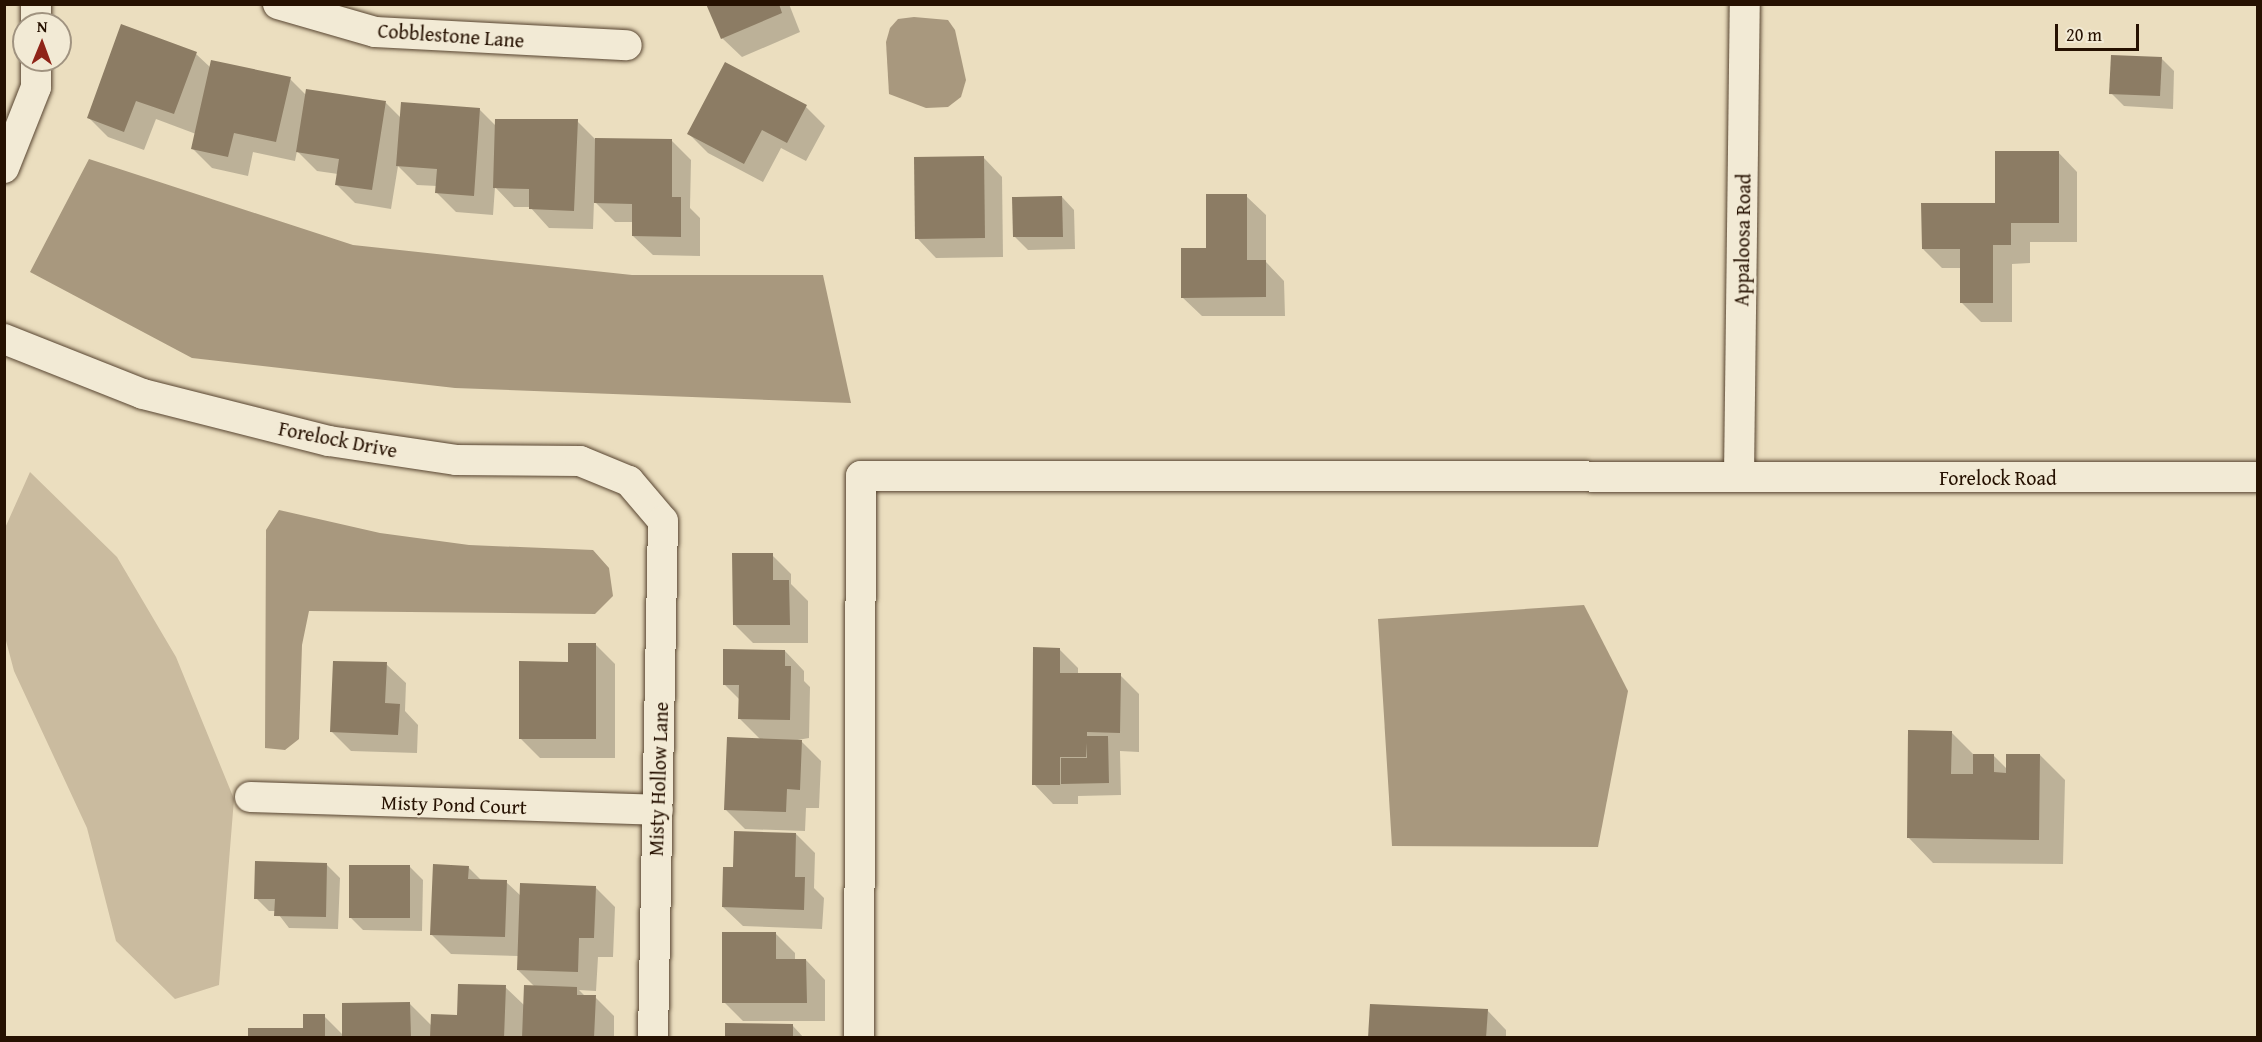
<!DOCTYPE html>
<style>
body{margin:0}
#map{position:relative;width:2262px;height:1042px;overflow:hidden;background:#ebdebf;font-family:"Gentium Book Plus",serif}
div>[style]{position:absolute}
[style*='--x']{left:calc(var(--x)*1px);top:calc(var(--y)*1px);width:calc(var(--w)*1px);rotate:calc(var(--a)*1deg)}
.green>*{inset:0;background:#cabb9f}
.water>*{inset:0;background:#a8987e}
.shadow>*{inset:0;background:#0003}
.building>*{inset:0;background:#8c7c64}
.roads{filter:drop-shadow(0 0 2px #574430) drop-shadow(0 0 2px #574430)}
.minor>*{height:30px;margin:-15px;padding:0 15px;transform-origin:15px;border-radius:15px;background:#f2ead5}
span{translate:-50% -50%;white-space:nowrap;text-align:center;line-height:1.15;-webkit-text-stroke:4.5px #f2ead5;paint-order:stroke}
.street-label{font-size:20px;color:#261101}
.frame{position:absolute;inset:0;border:6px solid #261101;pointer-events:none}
.north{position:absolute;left:12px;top:12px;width:60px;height:60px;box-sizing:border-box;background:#f2ead5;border:2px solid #a09380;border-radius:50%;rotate:1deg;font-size:16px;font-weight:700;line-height:24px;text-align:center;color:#261101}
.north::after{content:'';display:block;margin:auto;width:21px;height:27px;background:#8f2418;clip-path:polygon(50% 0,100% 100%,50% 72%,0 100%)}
.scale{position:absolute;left:2055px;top:24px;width:84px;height:27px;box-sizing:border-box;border:3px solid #261101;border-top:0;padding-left:8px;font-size:18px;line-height:21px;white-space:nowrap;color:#261101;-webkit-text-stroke:4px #f2ead5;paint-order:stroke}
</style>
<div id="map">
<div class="green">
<i style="clip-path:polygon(30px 472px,117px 557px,176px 657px,234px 799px,219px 985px,175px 999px,116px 941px,87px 828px,14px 671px,5px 637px,5px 528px)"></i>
</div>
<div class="water">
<i style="clip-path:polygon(914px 17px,948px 20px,955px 30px,966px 80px,961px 97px,948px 107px,926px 108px,889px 94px,886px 42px,890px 28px,898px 19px)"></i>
<i style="clip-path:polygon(89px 159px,353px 245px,632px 275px,823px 275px,851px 403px,455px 388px,192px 358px,30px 272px)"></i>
<i style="clip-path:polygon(279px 510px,380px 533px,469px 545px,593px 550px,609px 568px,613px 596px,595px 614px,309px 611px,302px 645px,299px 739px,285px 750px,265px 748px,266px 530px)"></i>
<i style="clip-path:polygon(1584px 605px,1628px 691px,1598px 847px,1392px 846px,1378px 619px)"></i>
</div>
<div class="shadow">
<i style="clip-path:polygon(708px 4px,789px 4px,800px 32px,742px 57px,722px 38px)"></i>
<i style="clip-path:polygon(122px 26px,196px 54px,211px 68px,290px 79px,307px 96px,386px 103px,401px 118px,479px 109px,497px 127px,577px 121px,595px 139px,672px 141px,691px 160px,690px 208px,700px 218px,700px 256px,653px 255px,633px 236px,633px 222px,615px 222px,594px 201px,593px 229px,549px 228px,530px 207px,514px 207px,495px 187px,493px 215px,456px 212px,437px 193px,437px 186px,417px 185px,398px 166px,391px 209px,355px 203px,336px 184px,338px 174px,317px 171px,297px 151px,295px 161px,253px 152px,248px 176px,212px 168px,193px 149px,196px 134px,156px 119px,144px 150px,108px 137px,89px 118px)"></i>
<i style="clip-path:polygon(2161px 58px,2174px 71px,2173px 109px,2124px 106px,2111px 93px)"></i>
<i style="clip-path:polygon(806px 107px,825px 126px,806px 161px,781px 148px,763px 182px,708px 153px,689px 134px)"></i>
<i style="clip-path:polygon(2058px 152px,2077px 172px,2077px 242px,2030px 242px,2030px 263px,2012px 264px,2012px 322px,1981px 322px,1961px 302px,1961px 268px,1942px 268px,1923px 249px,1996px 205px)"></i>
<i style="clip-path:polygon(983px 157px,1002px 177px,1003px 257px,936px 258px,917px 238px)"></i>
<i style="clip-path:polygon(1246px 196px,1266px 215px,1266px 262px,1284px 281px,1285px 316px,1202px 316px,1182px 297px,1208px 249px)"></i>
<i style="clip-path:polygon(1062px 197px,1074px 210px,1075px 249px,1028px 250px,1015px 237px)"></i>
<i style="clip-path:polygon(772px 555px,791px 574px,791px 584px,808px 601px,808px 643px,753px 643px,734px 624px)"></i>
<i style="clip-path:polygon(596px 645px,615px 664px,615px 758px,540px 758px,520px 738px,570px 663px)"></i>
<i style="clip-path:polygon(1059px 649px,1078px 668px,1078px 674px,1120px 675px,1139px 694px,1139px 752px,1120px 751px,1121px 795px,1078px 796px,1078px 804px,1053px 804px,1034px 784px)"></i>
<i style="clip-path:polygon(785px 651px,804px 671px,804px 681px,810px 687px,809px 738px,792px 741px,801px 741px,821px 761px,819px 808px,806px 808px,805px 831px,745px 829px,726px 810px,761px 740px,740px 719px,740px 700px,724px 684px)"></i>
<i style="clip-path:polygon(386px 664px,406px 683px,405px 711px,418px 725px,417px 753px,351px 751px,331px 731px)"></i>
<i style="clip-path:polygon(1951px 732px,1974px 755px,1994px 756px,2008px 770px,2040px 755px,2065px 780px,2063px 864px,1933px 863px,1908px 837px)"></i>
<i style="clip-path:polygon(796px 834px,815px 853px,814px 888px,824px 898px,822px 929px,743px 926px,723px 907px,735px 868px)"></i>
<i style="clip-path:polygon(327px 865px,340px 878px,338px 929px,289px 928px,276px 911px,269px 911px,256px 898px)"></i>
<i style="clip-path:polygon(410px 867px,423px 880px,422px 931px,363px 930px,350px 917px)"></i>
<i style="clip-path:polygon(468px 867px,482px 881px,506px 882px,521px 896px,595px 887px,615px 907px,613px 957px,598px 957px,596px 991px,579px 990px,585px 996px,595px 997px,614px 1016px,614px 1038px,250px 1038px,304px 1030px,324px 1016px,343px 1035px,410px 1004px,432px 1026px,459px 1017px,505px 987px,525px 1006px,535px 987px,518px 970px,519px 956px,451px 954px,432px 935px)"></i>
<i style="clip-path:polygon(776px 934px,795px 953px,795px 960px,806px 960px,825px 980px,825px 1021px,743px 1021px,724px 1002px)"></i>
<i style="clip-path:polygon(1487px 1010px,1506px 1030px,1506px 1038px,1370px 1038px)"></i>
<i style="clip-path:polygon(793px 1026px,804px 1038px,726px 1038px)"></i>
</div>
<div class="building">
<i style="clip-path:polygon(706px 4px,779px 4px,782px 13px,721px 39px)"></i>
<i style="clip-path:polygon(121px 24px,197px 52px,174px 114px,136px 101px,124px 132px,87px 118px)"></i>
<i style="clip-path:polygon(2111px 55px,2162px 57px,2160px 96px,2109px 94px)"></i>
<i style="clip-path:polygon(211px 60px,291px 77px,276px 142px,234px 133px,228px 157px,191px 149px)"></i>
<i style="clip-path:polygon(725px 62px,807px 105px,787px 143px,762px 130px,744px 164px,687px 134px)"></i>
<i style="clip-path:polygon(306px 89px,386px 101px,372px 190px,335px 185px,339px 159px,296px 152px)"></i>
<i style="clip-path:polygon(401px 102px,480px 108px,474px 196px,435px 193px,437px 169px,396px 166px)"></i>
<i style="clip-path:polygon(495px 119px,578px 119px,574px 211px,529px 209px,529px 189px,493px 188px)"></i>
<i style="clip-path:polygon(595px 138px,672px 139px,672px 197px,681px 197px,681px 237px,632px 236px,632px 204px,594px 203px)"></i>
<i style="clip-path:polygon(1995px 151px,2059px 151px,2059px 223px,2011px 223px,2011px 245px,1993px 245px,1993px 303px,1960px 303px,1960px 249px,1922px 249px,1921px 203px,1995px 203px)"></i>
<i style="clip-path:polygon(984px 156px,985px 238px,915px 239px,914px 157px)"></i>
<i style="clip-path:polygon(1206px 194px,1247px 194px,1247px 260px,1266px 260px,1266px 297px,1181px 298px,1181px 248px,1206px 248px)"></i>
<i style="clip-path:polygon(1062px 196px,1063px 237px,1013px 237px,1012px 197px)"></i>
<i style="clip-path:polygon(732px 553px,773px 553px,773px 580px,789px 580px,790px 625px,733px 625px)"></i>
<i style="clip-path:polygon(568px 643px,596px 643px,596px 739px,519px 739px,519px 661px,568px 662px)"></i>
<i style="clip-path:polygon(1033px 647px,1060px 648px,1060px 673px,1121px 673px,1120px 733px,1087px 732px,1087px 736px,1108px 736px,1109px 783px,1061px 784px,1061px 758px,1087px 758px,1086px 743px,1086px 757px,1060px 757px,1060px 785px,1032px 785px)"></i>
<i style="clip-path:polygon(723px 649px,785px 650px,785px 666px,791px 666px,790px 720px,738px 719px,739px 685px,723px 685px)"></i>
<i style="clip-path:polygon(333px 661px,387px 662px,385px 703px,400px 704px,398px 735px,330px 732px)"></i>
<i style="clip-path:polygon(1908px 730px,1952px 731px,1951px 774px,1973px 774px,1973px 754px,1994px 754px,1994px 772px,2006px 773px,2006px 754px,2040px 754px,2039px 840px,1907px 838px)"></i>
<i style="clip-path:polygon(727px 737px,802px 740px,800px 790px,787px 789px,786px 812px,724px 810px)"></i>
<i style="clip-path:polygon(734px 831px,796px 833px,795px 877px,805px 877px,804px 910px,722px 907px,723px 867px,733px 867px)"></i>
<i style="clip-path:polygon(255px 861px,327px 863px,326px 917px,274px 916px,275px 899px,254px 899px)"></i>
<i style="clip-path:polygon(433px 864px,469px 866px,468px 879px,507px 880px,505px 937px,430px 935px)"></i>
<i style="clip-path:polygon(349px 865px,410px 865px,410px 918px,349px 918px)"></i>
<i style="clip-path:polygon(520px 883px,596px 886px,594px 938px,579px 938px,578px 972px,517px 970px)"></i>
<i style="clip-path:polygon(722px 932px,776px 932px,776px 959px,806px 959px,807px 1003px,722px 1003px)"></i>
<i style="clip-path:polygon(458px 984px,506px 985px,504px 1038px,430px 1038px,431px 1014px,457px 1015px)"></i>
<i style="clip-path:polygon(524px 985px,577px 987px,577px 995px,596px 995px,594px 1038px,522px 1038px)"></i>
<i style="clip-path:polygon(410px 1002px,411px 1038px,342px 1038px,342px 1003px)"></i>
<i style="clip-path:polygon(1370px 1004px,1488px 1009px,1486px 1038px,1368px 1038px)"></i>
<i style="clip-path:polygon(303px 1014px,325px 1014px,325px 1038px,248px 1038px,248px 1028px,303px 1028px)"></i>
<i style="clip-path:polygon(725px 1023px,793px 1024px,793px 1038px,725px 1038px)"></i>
</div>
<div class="roads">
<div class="minor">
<i style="--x:278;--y:4;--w:101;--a:16.1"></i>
<i style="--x:375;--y:32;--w:252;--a:3"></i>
<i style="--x:36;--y:24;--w:20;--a:-90"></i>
<i style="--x:4;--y:168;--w:87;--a:-68.4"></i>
<i style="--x:36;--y:87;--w:27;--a:-90"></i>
<i style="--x:4;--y:339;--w:149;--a:21.6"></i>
<i style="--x:143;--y:394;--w:192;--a:14.2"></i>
<i style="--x:329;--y:441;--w:128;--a:8.5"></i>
<i style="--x:456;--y:460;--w:124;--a:0.5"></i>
<i style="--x:580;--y:461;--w:53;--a:22.2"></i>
<i style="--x:629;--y:481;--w:52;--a:49.6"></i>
<i style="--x:663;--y:521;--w:517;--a:91.11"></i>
<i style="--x:1739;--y:476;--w:472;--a:-89.3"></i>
<i style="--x:250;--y:797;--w:408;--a:1.8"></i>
<i style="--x:859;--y:1038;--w:562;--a:-89.8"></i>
<i style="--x:861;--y:476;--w:1397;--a:0.04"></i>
</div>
</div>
<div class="street-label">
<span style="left:451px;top:35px;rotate:4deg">Cobblestone Lane</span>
<span style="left:1742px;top:240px;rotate:-89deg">Appaloosa Road</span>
<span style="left:338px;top:439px;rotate:11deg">Forelock Drive</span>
<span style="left:1998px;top:477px">Forelock Road</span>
<span style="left:658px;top:779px;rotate:-88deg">Misty Hollow Lane</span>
<span style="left:454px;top:804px;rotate:2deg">Misty Pond Court</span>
</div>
<div class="frame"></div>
<div class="north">N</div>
<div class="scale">20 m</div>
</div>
